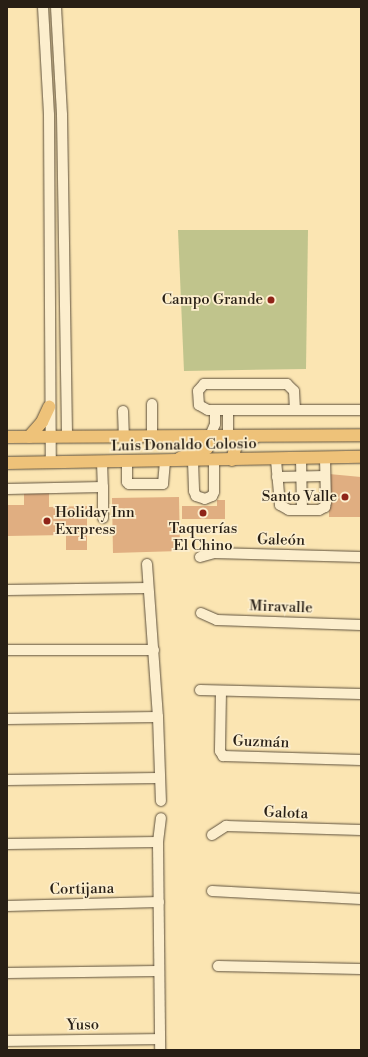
<!DOCTYPE html>
<meta charset="utf-8">
<style>
body{margin:0}
#map{position:relative;width:368px;height:1057px;overflow:hidden;background:#fbe5b2;font-family:"Libre Bodoni",serif}
div>[style]{position:absolute}
[style*='--x']{left:calc(var(--x)*1px);top:calc(var(--y)*1px);width:calc(var(--w)*1px);rotate:calc(var(--a)*1deg)}
.green>*{inset:0;background:#c0c48c}
.building>*{inset:0;background:#e0ae81}
.roads{filter:drop-shadow(0 0 1px #5d503c) drop-shadow(0 0 1px #5d503c)}
.minor>*{height:10px;margin:-5px;padding:0 5px;transform-origin:5px;border-radius:5px;background:#fceecd}
.major>*{height:12px;margin:-6px;padding:0 6px;transform-origin:6px;border-radius:6px;background:#eec279}
.dots>*{width:11px;height:11px;translate:-50% -50%;box-sizing:border-box;border:2px solid #fceecd;border-radius:50%}
span{translate:-50% -50%;white-space:nowrap;text-align:center;line-height:1.15;-webkit-text-stroke:3.5px #fceecd;paint-order:stroke}
.poi-label{font-size:15px;color:#281f15}
.right{translate:-100% -50%;text-align:right}
.left{translate:0 -50%;text-align:left}
.street-label{font-size:15px;color:#281f15}
.frame{position:absolute;inset:0;border:8px solid #281f15;pointer-events:none}
</style>
<div id="map">
<div class="green">
<i style="clip-path:polygon(178px 230px,308px 230px,306px 369px,184px 371px)"></i>
</div>
<div class="building">
<i style="clip-path:polygon(329px 474px,361px 477px,361px 517px,329px 517px)"></i>
<i style="clip-path:polygon(24px 493px,49px 493px,49px 507px,87px 506px,87px 550px,66px 550px,66px 535px,7px 536px,7px 505px,24px 505px)"></i>
<i style="clip-path:polygon(179px 497px,180px 551px,113px 553px,112px 498px)"></i>
<i style="clip-path:polygon(217px 500px,225px 500px,225px 519px,182px 519px,182px 506px,217px 506px)"></i>
</div>
<div class="roads">
<div class="minor">
<i style="--x:43;--y:7;--w:108;--a:86.8"></i>
<i style="--x:49;--y:115;--w:348;--a:89.7"></i>
<i style="--x:56;--y:7;--w:108;--a:86.8"></i>
<i style="--x:62;--y:115;--w:322;--a:89.1"></i>
<i style="--x:152;--y:404;--w:31;--a:90"></i>
<i style="--x:295;--y:410;--w:19;--a:-93"></i>
<i style="--x:294;--y:391;--w:10;--a:-135"></i>
<i style="--x:287;--y:384;--w:83;--a:180"></i>
<i style="--x:204;--y:384;--w:9;--a:131"></i>
<i style="--x:198;--y:391;--w:14;--a:86"></i>
<i style="--x:199;--y:405;--w:10;--a:29"></i>
<i style="--x:208;--y:410;--w:153;--a:0"></i>
<i style="--x:123;--y:411;--w:25;--a:88"></i>
<i style="--x:228;--y:435;--w:25;--a:-90"></i>
<i style="--x:210;--y:436;--w:13;--a:-67"></i>
<i style="--x:215;--y:424;--w:14;--a:-90"></i>
<i style="--x:301;--y:459;--w:51;--a:88.9"></i>
<i style="--x:276;--y:460;--w:45;--a:84.9"></i>
<i style="--x:280;--y:505;--w:10;--a:29"></i>
<i style="--x:289;--y:510;--w:30;--a:0"></i>
<i style="--x:319;--y:510;--w:7;--a:-27"></i>
<i style="--x:325;--y:507;--w:5;--a:-79"></i>
<i style="--x:326;--y:502;--w:44;--a:-91.3"></i>
<i style="--x:193;--y:461;--w:30;--a:88"></i>
<i style="--x:194;--y:491;--w:5;--a:68"></i>
<i style="--x:196;--y:496;--w:9;--a:18"></i>
<i style="--x:205;--y:499;--w:8;--a:-23"></i>
<i style="--x:212;--y:496;--w:4;--a:-63"></i>
<i style="--x:214;--y:492;--w:31;--a:-90"></i>
<i style="--x:102;--y:462;--w:25;--a:88"></i>
<i style="--x:127;--y:462;--w:20;--a:90"></i>
<i style="--x:127;--y:482;--w:3;--a:45"></i>
<i style="--x:129;--y:484;--w:34;--a:0"></i>
<i style="--x:163;--y:484;--w:22;--a:-85"></i>
<i style="--x:277;--y:477;--w:48;--a:-1.2"></i>
<i style="--x:7;--y:489;--w:96;--a:-1.2"></i>
<i style="--x:103;--y:487;--w:31;--a:90"></i>
<i style="--x:200;--y:557;--w:15;--a:-16"></i>
<i style="--x:214;--y:553;--w:147;--a:1.6"></i>
<i style="--x:147;--y:564;--w:153;--a:85.9"></i>
<i style="--x:158;--y:717;--w:84;--a:88"></i>
<i style="--x:7;--y:590;--w:141;--a:-0.8"></i>
<i style="--x:201;--y:613;--w:17;--a:24"></i>
<i style="--x:217;--y:620;--w:144;--a:2"></i>
<i style="--x:7;--y:650;--w:147;--a:0"></i>
<i style="--x:200;--y:690;--w:161;--a:1.4"></i>
<i style="--x:221;--y:691;--w:60;--a:91"></i>
<i style="--x:220;--y:751;--w:6;--a:59"></i>
<i style="--x:223;--y:756;--w:138;--a:1.7"></i>
<i style="--x:7;--y:719;--w:151;--a:-0.8"></i>
<i style="--x:7;--y:780;--w:151;--a:-0.8"></i>
<i style="--x:212;--y:835;--w:17;--a:-33"></i>
<i style="--x:226;--y:826;--w:135;--a:1.7"></i>
<i style="--x:158;--y:842;--w:24;--a:-83"></i>
<i style="--x:7;--y:844;--w:151;--a:-0.8"></i>
<i style="--x:158;--y:842;--w:208;--a:89.4"></i>
<i style="--x:212;--y:891;--w:149;--a:3.1"></i>
<i style="--x:7;--y:906;--w:152;--a:-1.5"></i>
<i style="--x:218;--y:966;--w:143;--a:1.2"></i>
<i style="--x:7;--y:973;--w:150;--a:-0.8"></i>
<i style="--x:7;--y:1041;--w:153;--a:-0.7"></i>
</div>
<div class="major">
<i style="--x:7;--y:437;--w:354;--a:-0.3"></i>
<i style="--x:29;--y:437;--w:20;--a:-49"></i>
<i style="--x:42;--y:422;--w:17;--a:-65"></i>
<i style="--x:180;--y:458;--w:29;--a:-20"></i>
<i style="--x:207;--y:448;--w:12;--a:-76"></i>
<i style="--x:232;--y:460;--w:16;--a:-75"></i>
<i style="--x:236;--y:445;--w:19;--a:-21"></i>
<i style="--x:7;--y:463;--w:354;--a:-1"></i>
</div>
</div>
<div class="dots">
<i style="left:271px;top:300px;background:#8f2418"></i>
<i style="left:345px;top:497px;background:#8f2418"></i>
<i style="left:203px;top:513px;background:#8f2418"></i>
<i style="left:47px;top:521px;background:#8f2418"></i>
</div>
<div class="poi-label">
<span class="right" style="left:263px;top:300px">Campo Grande</span>
<span class="right" style="left:337px;top:497px">Santo Valle</span>
<span class="left" style="left:55px;top:521px">Holiday Inn<br>Exrpress</span>
<span style="left:203px;top:537px">Taquerías<br>El Chino</span>
</div>
<div class="street-label">
<span style="left:184px;top:445px;rotate:-1deg">Luis Donaldo Colosio</span>
<span style="left:281px;top:540px;rotate:1deg">Galeón</span>
<span style="left:281px;top:607px;rotate:2deg">Miravalle</span>
<span style="left:261px;top:742px;rotate:2deg">Guzmán</span>
<span style="left:286px;top:813px;rotate:2deg">Galota</span>
<span style="left:82px;top:889px;rotate:-1deg">Cortijana</span>
<span style="left:83px;top:1025px;rotate:-1deg">Yuso</span>
</div>
<div class="frame"></div>
</div>
